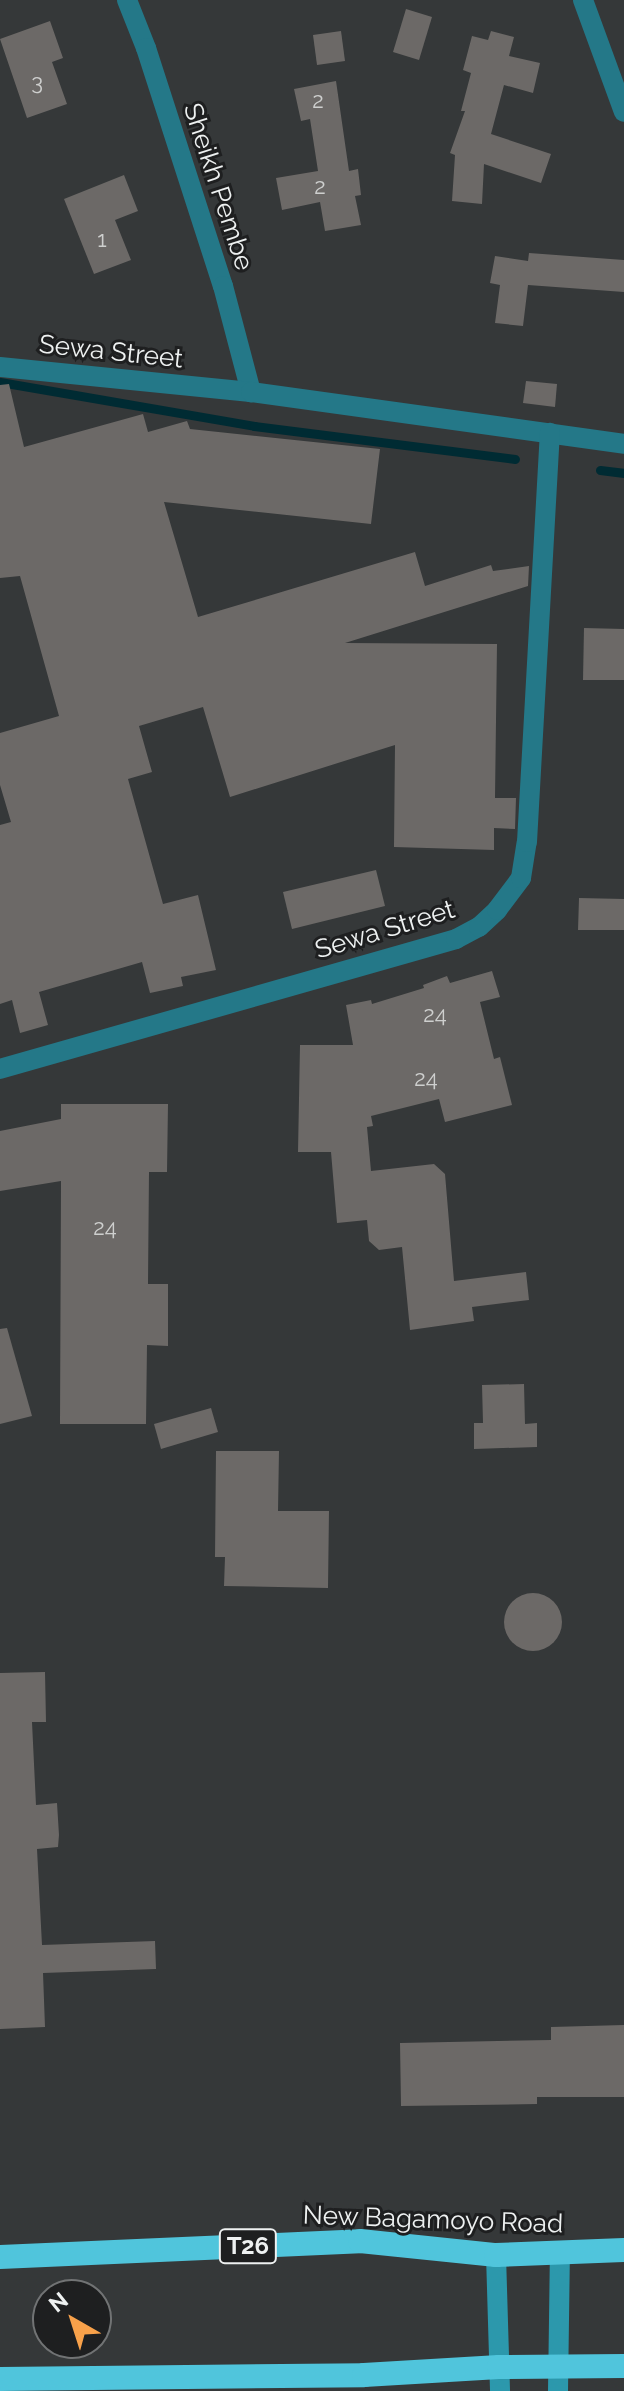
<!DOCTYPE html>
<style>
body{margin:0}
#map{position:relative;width:624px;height:2391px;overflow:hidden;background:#353839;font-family:Raleway,sans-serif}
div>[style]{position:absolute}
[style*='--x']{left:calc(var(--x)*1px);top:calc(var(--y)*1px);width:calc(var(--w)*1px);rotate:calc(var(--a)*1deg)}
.stream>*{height:9px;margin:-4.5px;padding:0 4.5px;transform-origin:4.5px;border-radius:4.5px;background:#002b33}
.building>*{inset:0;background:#6c6967}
.round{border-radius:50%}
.street>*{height:20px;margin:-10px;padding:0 10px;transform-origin:10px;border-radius:10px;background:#247888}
.secondary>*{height:20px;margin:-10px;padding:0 10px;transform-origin:10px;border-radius:10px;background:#2c98ac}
.highway>*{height:24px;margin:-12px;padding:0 12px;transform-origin:12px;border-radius:12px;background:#50c5dc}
span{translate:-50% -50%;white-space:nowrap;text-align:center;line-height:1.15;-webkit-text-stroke:6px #1e1f20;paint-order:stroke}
.number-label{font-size:22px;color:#cecfce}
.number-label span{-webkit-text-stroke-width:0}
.shield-label span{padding:2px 6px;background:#1e1f20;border:2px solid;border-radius:6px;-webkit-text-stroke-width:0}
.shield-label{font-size:24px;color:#eef1f1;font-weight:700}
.street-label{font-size:26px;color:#eef1f1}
.north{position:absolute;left:32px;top:2279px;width:80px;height:80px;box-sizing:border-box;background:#1e1f20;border:2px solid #717374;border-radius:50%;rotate:321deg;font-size:22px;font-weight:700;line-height:32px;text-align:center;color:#eef1f1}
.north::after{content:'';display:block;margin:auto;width:28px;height:36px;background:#f8a14a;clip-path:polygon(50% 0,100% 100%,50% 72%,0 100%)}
</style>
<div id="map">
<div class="stream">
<i style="--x:0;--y:382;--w:258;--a:9.8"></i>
<i style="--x:254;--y:426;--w:263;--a:7.2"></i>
<i style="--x:600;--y:470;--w:24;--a:7"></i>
</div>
<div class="building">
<i style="clip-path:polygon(406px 9px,432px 17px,419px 60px,393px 52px)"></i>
<i style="clip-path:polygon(50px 21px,63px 58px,52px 62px,67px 104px,27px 118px,0 39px)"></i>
<i style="clip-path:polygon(341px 31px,345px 61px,317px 65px,313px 35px)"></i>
<i style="clip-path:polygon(491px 31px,514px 37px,509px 56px,540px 63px,533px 93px,504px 85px,491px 134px,551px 154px,541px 183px,484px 164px,482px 204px,452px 201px,455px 155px,450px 153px,465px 111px,461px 111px,471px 73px,463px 70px,472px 36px,488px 40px)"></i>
<i style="clip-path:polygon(336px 81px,349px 171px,358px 169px,361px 195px,355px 196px,361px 225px,325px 231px,320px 202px,282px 210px,276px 178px,318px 171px,310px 119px,301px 121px,294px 89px)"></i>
<i style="clip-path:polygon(124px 175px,138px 211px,115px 220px,131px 260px,94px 274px,64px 199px)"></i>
<i style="clip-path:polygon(529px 253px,624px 260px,624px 292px,528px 285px,523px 326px,495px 323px,500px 285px,490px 283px,495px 256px,528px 261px)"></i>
<i style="clip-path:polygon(526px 381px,557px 384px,555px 407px,523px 403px)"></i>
<i style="clip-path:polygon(9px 384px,24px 447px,143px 414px,148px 432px,187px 421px,190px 429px,380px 449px,371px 524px,164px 502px,198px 617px,415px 552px,425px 586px,491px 565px,493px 571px,529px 566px,528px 586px,345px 643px,497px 644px,495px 798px,516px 798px,515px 829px,494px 828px,494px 850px,394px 847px,395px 745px,230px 797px,203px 707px,139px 726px,152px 772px,128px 779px,163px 904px,198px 895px,216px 970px,181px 977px,183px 986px,150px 993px,142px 962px,39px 992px,48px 1025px,20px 1033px,12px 1000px,0 1004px,0 825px,11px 822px,0 785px,0 733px,59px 716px,20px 576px,0 578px,0 385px)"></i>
<i style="clip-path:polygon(584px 628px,624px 629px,624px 680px,583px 680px)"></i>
<i style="clip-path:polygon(376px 870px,385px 906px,292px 929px,283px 892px)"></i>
<i style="clip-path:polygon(579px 898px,624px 899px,624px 930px,578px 930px)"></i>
<i style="clip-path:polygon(492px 971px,500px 997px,480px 1002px,494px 1059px,500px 1057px,512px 1105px,445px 1122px,439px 1099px,371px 1116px,373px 1126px,367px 1127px,371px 1171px,434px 1164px,445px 1174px,454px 1281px,526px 1272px,529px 1300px,472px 1307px,474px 1321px,410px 1330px,402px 1247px,379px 1250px,369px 1241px,367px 1220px,337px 1223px,331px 1152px,298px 1152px,300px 1045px,353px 1045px,346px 1005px,371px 1000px,372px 1004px,424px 988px,423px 985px,447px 976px,450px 983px)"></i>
<i style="clip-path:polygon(61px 1104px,168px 1104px,167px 1172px,149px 1172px,148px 1284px,168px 1284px,168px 1346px,147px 1345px,146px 1424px,60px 1424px,61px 1181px,0 1191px,0 1131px,61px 1119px)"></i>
<i style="clip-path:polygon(7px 1328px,32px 1416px,0 1424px,0 1329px)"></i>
<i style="clip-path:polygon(524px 1384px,525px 1424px,537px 1423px,537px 1447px,474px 1449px,474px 1423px,483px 1423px,482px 1385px)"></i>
<i style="clip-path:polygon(211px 1408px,218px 1432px,161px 1449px,154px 1424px)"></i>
<i style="clip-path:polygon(216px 1451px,279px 1451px,278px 1511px,329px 1511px,328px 1588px,224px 1586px,225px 1557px,215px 1557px)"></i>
<i class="round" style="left:504px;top:1593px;width:58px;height:58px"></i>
<i style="clip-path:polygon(45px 1672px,46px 1722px,32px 1722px,36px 1805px,57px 1803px,59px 1835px,58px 1847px,37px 1849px,42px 1945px,155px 1941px,156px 1969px,43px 1973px,45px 2027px,0 2029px,0 1673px)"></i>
<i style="clip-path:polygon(624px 2025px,624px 2097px,537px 2097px,537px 2104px,401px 2106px,400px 2043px,551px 2040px,551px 2027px)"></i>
</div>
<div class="street">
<i style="--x:127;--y:0;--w:52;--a:68.4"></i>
<i style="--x:146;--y:48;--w:250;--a:72.1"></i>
<i style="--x:223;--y:286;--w:110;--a:75.2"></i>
<i style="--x:583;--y:0;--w:119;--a:69.9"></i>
<i style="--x:0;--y:367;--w:252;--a:5.7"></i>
<i style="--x:251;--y:392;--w:377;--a:7.9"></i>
<i style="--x:0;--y:1069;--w:474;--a:-15.9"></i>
<i style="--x:456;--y:939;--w:26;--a:-28"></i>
<i style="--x:479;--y:927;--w:25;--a:-43"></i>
<i style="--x:497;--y:910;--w:40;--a:-53"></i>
<i style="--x:521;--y:878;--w:36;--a:-81"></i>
<i style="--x:527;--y:842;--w:410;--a:-86.8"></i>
</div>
<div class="secondary">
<i style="--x:496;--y:2255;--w:136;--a:88.3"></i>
<i style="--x:558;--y:2391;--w:139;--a:-89.2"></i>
</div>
<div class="highway">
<i style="--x:0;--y:2257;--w:360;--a:-2.5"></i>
<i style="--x:360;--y:2241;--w:137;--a:5.9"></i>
<i style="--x:496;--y:2255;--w:128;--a:-2.2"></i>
<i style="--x:0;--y:2379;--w:364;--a:-0.6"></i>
<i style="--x:364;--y:2375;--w:135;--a:-3.4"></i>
<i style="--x:499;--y:2367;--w:125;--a:-0.5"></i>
</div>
<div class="number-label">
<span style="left:37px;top:83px">3</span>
<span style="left:318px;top:101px">2</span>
<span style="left:320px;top:187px">2</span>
<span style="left:102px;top:240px">1</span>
<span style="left:435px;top:1015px">24</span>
<span style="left:426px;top:1079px">24</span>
<span style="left:105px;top:1228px">24</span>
</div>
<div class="shield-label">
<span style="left:248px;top:2246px">T26</span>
</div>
<div class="street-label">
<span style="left:218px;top:187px;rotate:72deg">Sheikh Pembe</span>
<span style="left:111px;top:352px;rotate:6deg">Sewa Street</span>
<span style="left:385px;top:930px;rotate:-17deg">Sewa Street</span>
<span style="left:433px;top:2220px;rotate:2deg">New Bagamoyo Road</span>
</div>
<div class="north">N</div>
</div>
